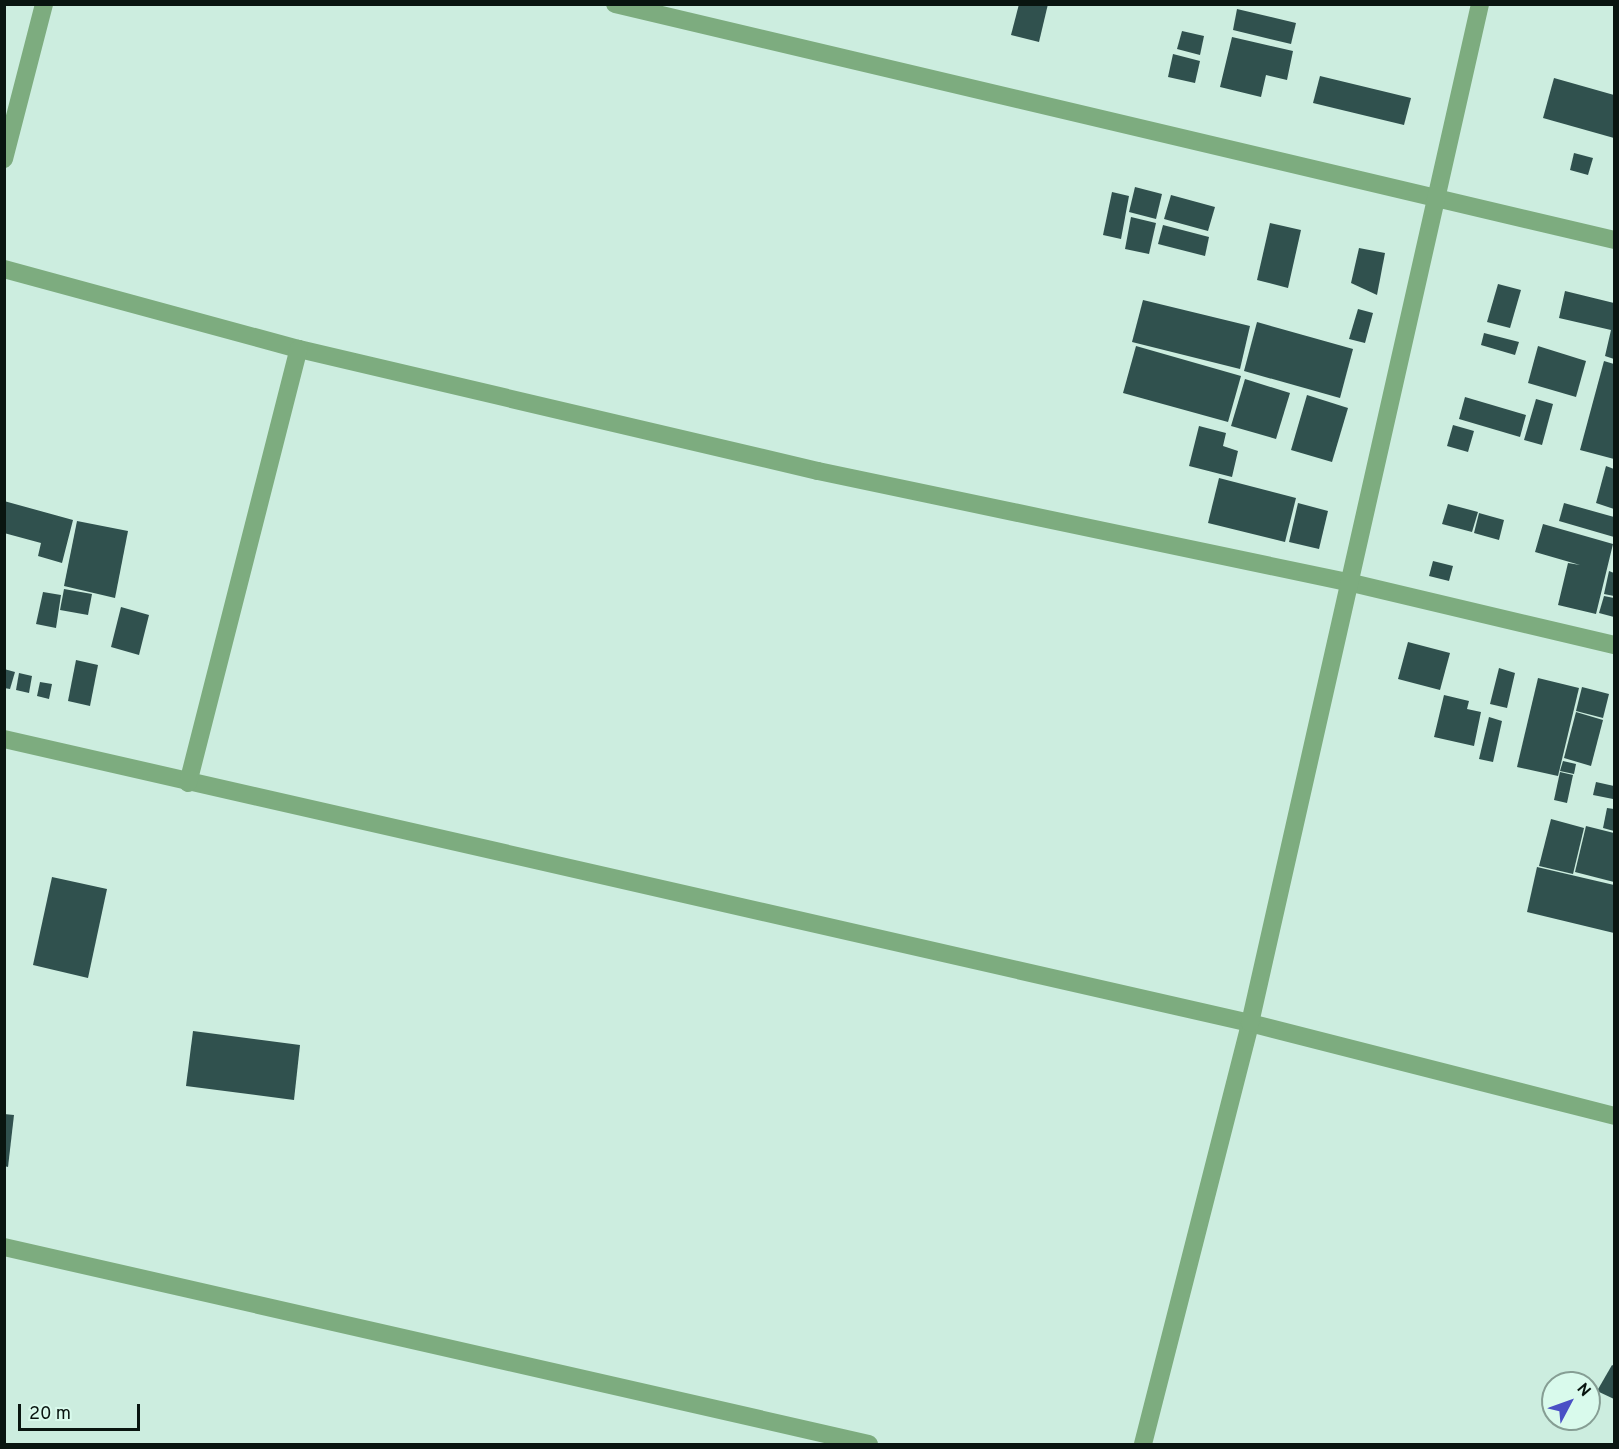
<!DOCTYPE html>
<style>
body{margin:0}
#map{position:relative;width:1619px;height:1449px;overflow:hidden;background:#cceddf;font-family:Overpass,sans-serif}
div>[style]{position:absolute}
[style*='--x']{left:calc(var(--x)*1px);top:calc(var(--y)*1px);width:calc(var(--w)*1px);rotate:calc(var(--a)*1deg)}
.building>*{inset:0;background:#30514e}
.street>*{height:18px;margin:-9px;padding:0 9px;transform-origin:9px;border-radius:9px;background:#7dac7f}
span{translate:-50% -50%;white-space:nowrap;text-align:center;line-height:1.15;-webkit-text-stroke:6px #d9faec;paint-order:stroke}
.frame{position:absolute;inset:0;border:6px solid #091510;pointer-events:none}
.north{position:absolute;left:1541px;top:1371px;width:60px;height:60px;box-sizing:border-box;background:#d9faec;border:2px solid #869e94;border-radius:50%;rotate:49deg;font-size:16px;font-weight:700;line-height:24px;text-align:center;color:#091510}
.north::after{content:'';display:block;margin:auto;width:21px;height:27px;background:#4a50c5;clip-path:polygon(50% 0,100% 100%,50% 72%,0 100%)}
.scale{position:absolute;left:18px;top:1404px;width:122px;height:27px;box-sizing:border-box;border:3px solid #091510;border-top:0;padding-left:8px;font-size:18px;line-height:21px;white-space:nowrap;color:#091510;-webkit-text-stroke:4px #d9faec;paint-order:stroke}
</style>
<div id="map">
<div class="building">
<i style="clip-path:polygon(1019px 4px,1048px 4px,1039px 42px,1011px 35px)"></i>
<i style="clip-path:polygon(1237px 9px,1296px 23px,1291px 44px,1233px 30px)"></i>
<i style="clip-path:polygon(1182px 31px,1204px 36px,1200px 55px,1177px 49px)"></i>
<i style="clip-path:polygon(1232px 37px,1293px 51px,1287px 80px,1266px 75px,1261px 97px,1220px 87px)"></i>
<i style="clip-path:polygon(1173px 54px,1200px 61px,1195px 83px,1168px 77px)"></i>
<i style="clip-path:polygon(1320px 76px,1411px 98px,1404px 125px,1313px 103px)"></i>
<i style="clip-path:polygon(1554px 78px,1614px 95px,1614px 138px,1543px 118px)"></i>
<i style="clip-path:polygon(1574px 153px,1593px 158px,1588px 175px,1570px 170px)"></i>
<i style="clip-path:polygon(1135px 187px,1162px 194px,1156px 219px,1129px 212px)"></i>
<i style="clip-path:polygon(1112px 192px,1129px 196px,1121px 239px,1103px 235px)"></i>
<i style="clip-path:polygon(1171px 195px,1215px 207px,1208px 231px,1164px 219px)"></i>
<i style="clip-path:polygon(1131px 217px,1156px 223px,1149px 254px,1125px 249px)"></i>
<i style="clip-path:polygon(1270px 223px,1301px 230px,1288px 288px,1257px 280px)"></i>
<i style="clip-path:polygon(1163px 225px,1209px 237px,1205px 256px,1158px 244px)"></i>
<i style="clip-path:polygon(1359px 248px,1385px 253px,1377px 295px,1351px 283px)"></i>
<i style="clip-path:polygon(1498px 284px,1521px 290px,1510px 328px,1487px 322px)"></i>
<i style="clip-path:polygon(1565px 291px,1614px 303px,1614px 359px,1605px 356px,1611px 330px,1559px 318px)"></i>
<i style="clip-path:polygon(1143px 300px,1250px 326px,1240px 369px,1132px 342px)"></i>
<i style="clip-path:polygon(1358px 309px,1373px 313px,1365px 343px,1349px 339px)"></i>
<i style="clip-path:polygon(1257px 322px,1353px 349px,1340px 398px,1244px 371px)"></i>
<i style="clip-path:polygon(1484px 333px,1519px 342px,1515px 355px,1481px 345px)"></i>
<i style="clip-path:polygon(1136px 346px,1241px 376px,1228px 422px,1123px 393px)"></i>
<i style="clip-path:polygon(1538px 346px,1586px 361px,1576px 397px,1528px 383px)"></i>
<i style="clip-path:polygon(1604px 361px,1614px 364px,1614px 459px,1580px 450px)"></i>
<i style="clip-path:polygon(1245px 379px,1290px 393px,1276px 439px,1231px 426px)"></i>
<i style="clip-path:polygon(1307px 395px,1348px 408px,1332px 462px,1291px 450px)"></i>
<i style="clip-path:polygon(1465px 397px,1526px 415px,1520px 437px,1459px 419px)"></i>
<i style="clip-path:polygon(1536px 399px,1553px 404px,1542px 445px,1524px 440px)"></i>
<i style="clip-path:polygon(1453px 425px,1474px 431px,1468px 452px,1447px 446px)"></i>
<i style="clip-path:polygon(1199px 426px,1226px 433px,1223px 446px,1238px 451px,1232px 477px,1189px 466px)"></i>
<i style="clip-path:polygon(1606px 466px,1614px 469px,1614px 509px,1596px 503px)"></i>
<i style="clip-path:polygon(1219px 478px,1296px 498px,1285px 542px,1208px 523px)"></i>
<i style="clip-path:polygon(4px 501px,73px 520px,62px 563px,38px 556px,41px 543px,4px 533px)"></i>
<i style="clip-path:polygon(1298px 503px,1328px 511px,1319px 549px,1289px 542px)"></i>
<i style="clip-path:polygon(1564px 503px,1614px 517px,1614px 537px,1559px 521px)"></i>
<i style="clip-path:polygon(1448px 504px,1478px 512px,1472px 532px,1442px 524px)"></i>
<i style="clip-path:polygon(1479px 513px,1504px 520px,1499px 540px,1474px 533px)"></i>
<i style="clip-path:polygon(77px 521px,128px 531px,115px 598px,64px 586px)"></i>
<i style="clip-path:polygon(1543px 524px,1613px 544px,1596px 614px,1558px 605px,1568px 563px,1580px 565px,1535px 552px)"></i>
<i style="clip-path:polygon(1433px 561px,1453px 566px,1449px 581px,1429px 576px)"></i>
<i style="clip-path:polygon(1609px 571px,1614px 573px,1614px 596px,1604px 594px)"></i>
<i style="clip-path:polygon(64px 589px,92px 594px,88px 615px,60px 610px)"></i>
<i style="clip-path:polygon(43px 592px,61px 595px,56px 628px,36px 624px)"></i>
<i style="clip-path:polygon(1604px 596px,1614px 598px,1614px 617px,1599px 613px)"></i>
<i style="clip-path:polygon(121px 607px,149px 615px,139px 655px,111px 647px)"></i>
<i style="clip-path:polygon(1408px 642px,1450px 653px,1440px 690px,1398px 679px)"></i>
<i style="clip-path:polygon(76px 660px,98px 665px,90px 706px,68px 701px)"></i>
<i style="clip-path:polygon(1499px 668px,1515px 673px,1507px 708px,1490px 704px)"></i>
<i style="clip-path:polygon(4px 669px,15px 672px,10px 689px,4px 688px)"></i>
<i style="clip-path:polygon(19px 673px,32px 676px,29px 693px,16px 690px)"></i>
<i style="clip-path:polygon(1538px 678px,1579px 688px,1558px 776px,1517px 767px)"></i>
<i style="clip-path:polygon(40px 682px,52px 684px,49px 699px,37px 696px)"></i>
<i style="clip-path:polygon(1582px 687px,1609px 694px,1603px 718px,1576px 711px)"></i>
<i style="clip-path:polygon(1444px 695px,1469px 701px,1467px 709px,1481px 712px,1474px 746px,1434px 737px)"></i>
<i style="clip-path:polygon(1576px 712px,1603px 720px,1591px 766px,1564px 758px)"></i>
<i style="clip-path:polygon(1489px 717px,1502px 721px,1493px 762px,1479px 759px)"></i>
<i style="clip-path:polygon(1563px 761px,1576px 764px,1574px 774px,1560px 771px)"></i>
<i style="clip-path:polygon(1560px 772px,1573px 775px,1567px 803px,1554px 800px)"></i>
<i style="clip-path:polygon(1596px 782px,1614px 786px,1613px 799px,1593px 795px)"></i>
<i style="clip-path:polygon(1607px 808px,1614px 809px,1614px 831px,1603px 828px)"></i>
<i style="clip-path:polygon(1551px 819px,1584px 828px,1573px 874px,1539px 866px)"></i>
<i style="clip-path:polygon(1586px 826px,1614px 833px,1614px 882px,1575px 872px)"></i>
<i style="clip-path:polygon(1537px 867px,1614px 885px,1614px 933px,1527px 912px)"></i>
<i style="clip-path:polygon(52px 877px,107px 889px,88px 978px,33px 965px)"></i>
<i style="clip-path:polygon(193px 1031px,300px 1045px,294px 1100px,186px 1086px)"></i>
<i style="clip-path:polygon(4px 1114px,14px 1115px,8px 1167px,4px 1166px)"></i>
<i style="clip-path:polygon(1612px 1365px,1614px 1366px,1614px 1399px,1597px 1391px)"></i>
</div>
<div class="street">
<i style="--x:615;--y:4;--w:1026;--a:13.29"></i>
<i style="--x:4;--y:159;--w:160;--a:-75.5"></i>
<i style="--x:4;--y:269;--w:306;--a:15.2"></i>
<i style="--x:299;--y:349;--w:533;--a:13.23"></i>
<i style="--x:818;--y:471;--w:546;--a:11.85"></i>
<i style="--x:1352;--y:583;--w:269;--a:13.3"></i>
<i style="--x:4;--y:739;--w:1278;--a:12.84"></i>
<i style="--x:1250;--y:1023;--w:376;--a:14.3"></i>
<i style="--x:188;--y:783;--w:448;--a:-75.7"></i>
<i style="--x:4;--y:1247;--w:887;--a:12.83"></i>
<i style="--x:1143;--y:1444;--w:434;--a:-75.7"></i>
<i style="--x:1250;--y:1023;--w:1045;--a:-77.28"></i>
</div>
<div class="frame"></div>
<div class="north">N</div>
<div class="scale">20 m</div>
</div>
